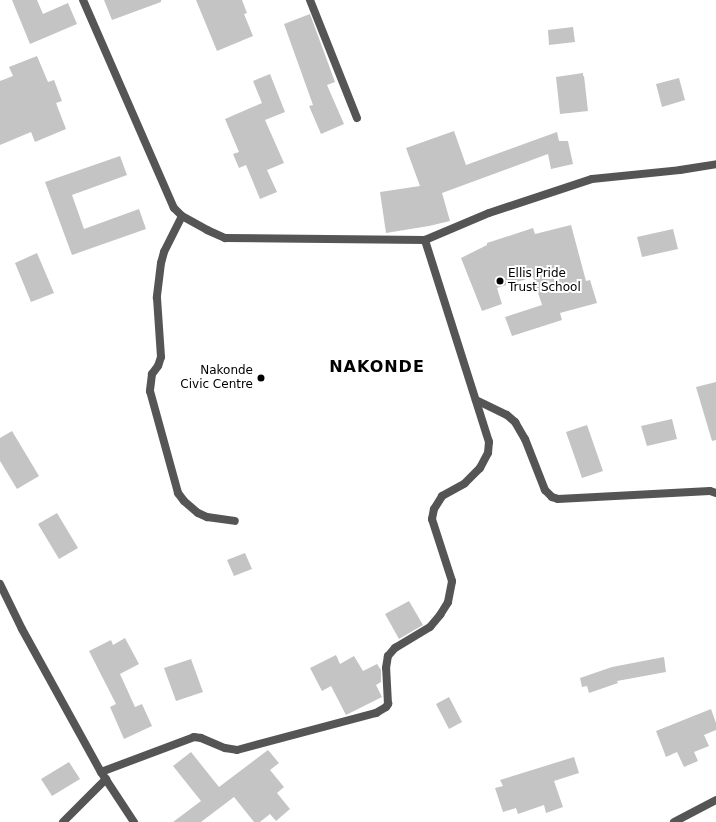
<!DOCTYPE html>
<style>
body{margin:0}
#map{position:relative;width:716px;height:822px;overflow:hidden;background:#fff;font-family:"DejaVu Sans",sans-serif}
div>[style]{position:absolute}
[style*='--x']{left:calc(var(--x)*1px);top:calc(var(--y)*1px);width:calc(var(--w)*1px);rotate:calc(var(--a)*1deg)}
.building>*{inset:0;background:#c4c4c4}
.lane>*{height:8px;margin:-4px;padding:0 4px;transform-origin:4px;border-radius:4px;background:#555}
.street>*{height:8px;margin:-4px;padding:0 4px;transform-origin:4px;border-radius:4px;background:#555}
.dots>*{width:11px;height:11px;translate:-50% -50%;box-sizing:border-box;border:2px solid #fff;border-radius:50%}
span{translate:-50% -50%;white-space:nowrap;text-align:center;line-height:1.15;-webkit-text-stroke:4px #fff;paint-order:stroke}
.poi-label{font-size:12px;color:#000}
.left{translate:0 -50%;text-align:left}
.right{translate:-100% -50%;text-align:right}
.district-label{font-size:16px;color:#000;font-weight:700;letter-spacing:1px}
</style>
<div id="map">
<div class="building">
<i style="clip-path:polygon(12px 0,37px 0,43px 14px,68px 3px,77px 24px,30px 44px)"></i>
<i style="clip-path:polygon(104px 0,161px 0,161px 2px,112px 20px)"></i>
<i style="clip-path:polygon(196px 0,242px 0,247px 13px,244px 14px,253px 36px,217px 51px)"></i>
<i style="clip-path:polygon(310px 14px,335px 82px,327px 85px,344px 124px,321px 134px,309px 106px,313px 105px,284px 24px)"></i>
<i style="clip-path:polygon(573px 27px,575px 42px,549px 45px,548px 30px)"></i>
<i style="clip-path:polygon(37px 56px,48px 82px,54px 80px,62px 101px,56px 103px,66px 129px,35px 142px,31px 132px,0 145px,0 81px,13px 76px,9px 67px)"></i>
<i style="clip-path:polygon(583px 73px,583px 76px,584px 76px,588px 111px,560px 114px,556px 77px)"></i>
<i style="clip-path:polygon(270px 74px,285px 112px,265px 120px,284px 163px,267px 170px,277px 192px,260px 199px,246px 165px,239px 168px,233px 154px,239px 152px,225px 119px,262px 103px,253px 81px)"></i>
<i style="clip-path:polygon(679px 78px,685px 100px,662px 107px,656px 84px)"></i>
<i style="clip-path:polygon(454px 131px,466px 165px,557px 132px,559px 141px,568px 141px,573px 164px,551px 169px,548px 154px,442px 193px,450px 221px,429px 226px,386px 233px,380px 192px,420px 186px,406px 148px)"></i>
<i style="clip-path:polygon(120px 156px,127px 175px,72px 195px,84px 229px,139px 209px,146px 229px,72px 255px,45px 182px)"></i>
<i style="clip-path:polygon(571px 225px,586px 281px,590px 280px,597px 303px,560px 313px,562px 320px,512px 336px,505px 317px,542px 305px,533px 277px,497px 288px,502px 304px,482px 311px,461px 258px,487px 245px,487px 243px,533px 228px,535px 234px)"></i>
<i style="clip-path:polygon(673px 229px,678px 249px,642px 257px,637px 237px)"></i>
<i style="clip-path:polygon(37px 253px,54px 293px,31px 302px,15px 263px)"></i>
<i style="clip-path:polygon(716px 382px,716px 440px,712px 441px,696px 387px)"></i>
<i style="clip-path:polygon(672px 419px,677px 439px,647px 446px,641px 426px)"></i>
<i style="clip-path:polygon(587px 425px,603px 471px,582px 478px,566px 432px)"></i>
<i style="clip-path:polygon(12px 431px,39px 476px,17px 489px,0 461px,0 438px)"></i>
<i style="clip-path:polygon(57px 513px,78px 548px,59px 559px,38px 524px)"></i>
<i style="clip-path:polygon(245px 553px,252px 569px,234px 576px,227px 560px)"></i>
<i style="clip-path:polygon(409px 601px,423px 625px,399px 639px,385px 614px)"></i>
<i style="clip-path:polygon(125px 638px,139px 664px,120px 674px,135px 707px,142px 704px,152px 726px,124px 739px,110px 707px,116px 704px,89px 651px,111px 640px,113px 645px)"></i>
<i style="clip-path:polygon(336px 655px,340px 664px,354px 656px,363px 671px,377px 664px,381px 670px,381px 682px,376px 685px,382px 697px,346px 715px,331px 686px,322px 691px,310px 668px)"></i>
<i style="clip-path:polygon(664px 657px,666px 672px,617px 681px,618px 683px,589px 693px,587px 686px,582px 687px,580px 678px,612px 667px)"></i>
<i style="clip-path:polygon(191px 659px,203px 692px,176px 701px,164px 668px)"></i>
<i style="clip-path:polygon(449px 697px,462px 722px,449px 729px,436px 704px)"></i>
<i style="clip-path:polygon(711px 709px,716px 723px,716px 730px,704px 735px,709px 746px,694px 752px,698px 761px,684px 767px,677px 752px,666px 757px,656px 731px)"></i>
<i style="clip-path:polygon(268px 750px,279px 763px,270px 770px,284px 787px,277px 793px,290px 809px,276px 821px,270px 814px,260px 822px,254px 822px,234px 797px,201px 822px,173px 822px,201px 801px,173px 766px,191px 752px,219px 787px)"></i>
<i style="clip-path:polygon(574px 757px,579px 773px,554px 781px,563px 807px,546px 813px,544px 805px,518px 814px,516px 808px,503px 812px,495px 788px,503px 786px,500px 780px)"></i>
<i style="clip-path:polygon(69px 762px,80px 779px,52px 796px,41px 779px)"></i>
</div>
<div class="lane">
<i style="--x:310;--y:0;--w:127;--a:68.3"></i>
<i style="--x:182;--y:216;--w:40;--a:116.6"></i>
<i style="--x:164;--y:252;--w:11;--a:105"></i>
<i style="--x:161;--y:263;--w:35;--a:97"></i>
<i style="--x:157;--y:298;--w:59;--a:86.1"></i>
<i style="--x:161;--y:357;--w:9;--a:108"></i>
<i style="--x:158;--y:366;--w:10;--a:127"></i>
<i style="--x:152;--y:374;--w:17;--a:97"></i>
<i style="--x:150;--y:391;--w:106;--a:74.6"></i>
<i style="--x:178;--y:493;--w:10;--a:53"></i>
<i style="--x:184;--y:501;--w:18;--a:41"></i>
<i style="--x:198;--y:513;--w:10;--a:24"></i>
<i style="--x:207;--y:517;--w:28;--a:8"></i>
</div>
<div class="street">
<i style="--x:83;--y:0;--w:227;--a:66.4"></i>
<i style="--x:174;--y:208;--w:11;--a:45"></i>
<i style="--x:182;--y:216;--w:29;--a:29"></i>
<i style="--x:207;--y:230;--w:20;--a:24"></i>
<i style="--x:225;--y:238;--w:200;--a:0.6"></i>
<i style="--x:425;--y:240;--w:69;--a:-22.9"></i>
<i style="--x:489;--y:213;--w:108;--a:-18.3"></i>
<i style="--x:592;--y:179;--w:88;--a:-5.8"></i>
<i style="--x:680;--y:170;--w:36;--a:-9"></i>
<i style="--x:476;--y:400;--w:34;--a:26"></i>
<i style="--x:507;--y:415;--w:11;--a:41"></i>
<i style="--x:515;--y:422;--w:20;--a:60"></i>
<i style="--x:525;--y:439;--w:55;--a:68.6"></i>
<i style="--x:545;--y:490;--w:10;--a:45"></i>
<i style="--x:552;--y:497;--w:6;--a:18"></i>
<i style="--x:558;--y:499;--w:152;--a:-3"></i>
<i style="--x:710;--y:491;--w:6;--a:18"></i>
<i style="--x:0;--y:584;--w:50;--a:63.9"></i>
<i style="--x:22;--y:629;--w:163;--a:61.1"></i>
<i style="--x:101;--y:772;--w:60;--a:56.6"></i>
<i style="--x:101;--y:772;--w:99;--a:-20.6"></i>
<i style="--x:194;--y:737;--w:7;--a:8"></i>
<i style="--x:201;--y:738;--w:26;--a:23"></i>
<i style="--x:225;--y:748;--w:12;--a:9"></i>
<i style="--x:237;--y:750;--w:144;--a:-14.9"></i>
<i style="--x:376;--y:713;--w:12;--a:-31"></i>
<i style="--x:386;--y:707;--w:4;--a:-56"></i>
<i style="--x:388;--y:704;--w:36;--a:-93"></i>
<i style="--x:386;--y:668;--w:12;--a:-81"></i>
<i style="--x:388;--y:656;--w:11;--a:-49"></i>
<i style="--x:395;--y:648;--w:41;--a:-31"></i>
<i style="--x:430;--y:627;--w:16;--a:-50"></i>
<i style="--x:440;--y:615;--w:15;--a:-58"></i>
<i style="--x:448;--y:602;--w:21;--a:-79"></i>
<i style="--x:452;--y:581;--w:65;--a:-107.9"></i>
<i style="--x:432;--y:519;--w:10;--a:-79"></i>
<i style="--x:434;--y:509;--w:15;--a:-58"></i>
<i style="--x:442;--y:496;--w:26;--a:-29"></i>
<i style="--x:465;--y:483;--w:21;--a:-45"></i>
<i style="--x:480;--y:468;--w:17;--a:-62"></i>
<i style="--x:488;--y:453;--w:11;--a:-85"></i>
<i style="--x:489;--y:442;--w:212;--a:-107.6"></i>
<i style="--x:63;--y:822;--w:61;--a:-45"></i>
<i style="--x:674;--y:822;--w:47;--a:-27.6"></i>
</div>
<div class="dots">
<i style="left:500px;top:281px;background:#000"></i>
<i style="left:261px;top:378px;background:#000"></i>
</div>
<div class="poi-label">
<span class="left" style="left:508px;top:281px">Ellis Pride<br>Trust School</span>
<span class="right" style="left:253px;top:378px">Nakonde<br>Civic Centre</span>
</div>
<div class="district-label">
<span style="left:377px;top:367px">NAKONDE</span>
</div>
</div>
